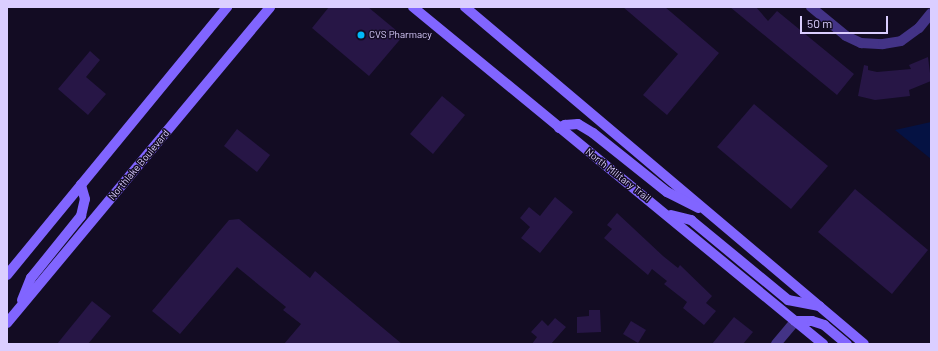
<!DOCTYPE html>
<style>
body{margin:0}
#map{position:relative;width:938px;height:351px;overflow:hidden;background:#130c23;font-family:Barlow,sans-serif}
div>[style]{position:absolute}
[style*='--x']{left:calc(var(--x)*1px);top:calc(var(--y)*1px);width:calc(var(--w)*1px);rotate:calc(var(--a)*1deg)}
.water>*{inset:0;background:#051243}
.building>*{inset:0;background:#271646}
.street>*{height:10px;margin:-5px;padding:0 5px;transform-origin:5px;border-radius:5px;background:#433386}
.secondary>*{height:10px;margin:-5px;padding:0 5px;transform-origin:5px;border-radius:5px;background:#8165ff}
.dots>*{width:11px;height:11px;translate:-50% -50%;box-sizing:border-box;border:2px solid #130c23;border-radius:50%}
span{translate:-50% -50%;white-space:nowrap;text-align:center;line-height:1.15;-webkit-text-stroke:3px #130c23;paint-order:stroke}
.poi-label{font-size:10px;color:#dbceff}
.left{translate:0 -50%;text-align:left}
.street-label{font-size:10px;color:#dbceff}
.frame{position:absolute;inset:0;border:8px solid #dbceff;pointer-events:none}
.scale{position:absolute;left:800px;top:16px;width:88px;height:18px;box-sizing:border-box;border:2px solid #dbceff;border-top:0;padding-left:5px;font-size:12px;line-height:14px;white-space:nowrap;color:#dbceff;-webkit-text-stroke:3px #130c23;paint-order:stroke}
</style>
<div id="map">
<div class="water">
<i style="clip-path:polygon(931px 122px,931px 159px,895px 130px)"></i>
</div>
<div class="building">
<i style="clip-path:polygon(329px 7px,368px 7px,403px 36px,369px 76px,312px 28px)"></i>
<i style="clip-path:polygon(623px 7px,665px 7px,719px 53px,667px 115px,643px 95px,678px 54px)"></i>
<i style="clip-path:polygon(730px 7px,756px 7px,768px 21px,777px 11px,854px 74px,837px 95px)"></i>
<i style="clip-path:polygon(90px 51px,100px 60px,86px 77px,106px 94px,88px 115px,58px 89px)"></i>
<i style="clip-path:polygon(928px 57px,931px 81px,909px 90px,910px 96px,875px 100px,858px 96px,864px 65px,868px 66px,868px 70px,877px 72px,911px 69px,909px 65px)"></i>
<i style="clip-path:polygon(442px 96px,465px 115px,433px 154px,410px 134px)"></i>
<i style="clip-path:polygon(754px 104px,828px 166px,791px 209px,717px 147px)"></i>
<i style="clip-path:polygon(237px 129px,270px 155px,257px 172px,224px 146px)"></i>
<i style="clip-path:polygon(855px 189px,928px 250px,892px 294px,818px 232px)"></i>
<i style="clip-path:polygon(555px 197px,573px 212px,540px 253px,521px 238px,530px 227px,520px 218px,529px 207px,540px 216px)"></i>
<i style="clip-path:polygon(617px 213px,663px 256px,678px 268px,680px 265px,712px 296px,706px 303px,716px 311px,704px 325px,683px 308px,687px 302px,664px 284px,667px 281px,652px 269px,648px 275px,604px 238px,612px 229px,607px 225px)"></i>
<i style="clip-path:polygon(239px 219px,310px 278px,315px 271px,402px 344px,284px 344px,301px 324px,283px 310px,286px 307px,237px 267px,180px 334px,152px 311px,229px 220px)"></i>
<i style="clip-path:polygon(92px 301px,111px 316px,88px 344px,57px 344px)"></i>
<i style="clip-path:polygon(589px 310px,600px 310px,601px 332px,577px 333px,577px 317px,589px 316px)"></i>
<i style="clip-path:polygon(734px 317px,753px 332px,743px 344px,712px 344px)"></i>
<i style="clip-path:polygon(555px 318px,566px 327px,551px 344px,532px 344px,537px 337px,531px 332px,542px 320px,548px 326px)"></i>
<i style="clip-path:polygon(631px 321px,646px 330px,638px 343px,623px 334px)"></i>
</div>
<div class="street">
<i style="--x:811;--y:7;--w:45;--a:39.6"></i>
<i style="--x:846;--y:36;--w:17;--a:25"></i>
<i style="--x:861;--y:43;--w:22;--a:3"></i>
<i style="--x:883;--y:44;--w:18;--a:-9"></i>
<i style="--x:901;--y:41;--w:22;--a:-36"></i>
<i style="--x:919;--y:28;--w:19;--a:-51"></i>
<i style="--x:776;--y:344;--w:30;--a:-50"></i>
</div>
<div class="secondary">
<i style="--x:413;--y:7;--w:531;--a:39.42"></i>
<i style="--x:465;--y:7;--w:522;--a:40.18"></i>
<i style="--x:559;--y:128;--w:7;--a:-27"></i>
<i style="--x:565;--y:125;--w:13;--a:-4"></i>
<i style="--x:578;--y:124;--w:17;--a:31"></i>
<i style="--x:593;--y:133;--w:95;--a:38.6"></i>
<i style="--x:667;--y:192;--w:35;--a:27"></i>
<i style="--x:671;--y:215;--w:21;--a:14"></i>
<i style="--x:691;--y:220;--w:126;--a:39.5"></i>
<i style="--x:788;--y:300;--w:32;--a:11"></i>
<i style="--x:7;--y:275;--w:347;--a:-50.6"></i>
<i style="--x:22;--y:300;--w:24;--a:-68"></i>
<i style="--x:31;--y:278;--w:80;--a:-51.1"></i>
<i style="--x:81;--y:216;--w:17;--a:-77"></i>
<i style="--x:85;--y:199;--w:15;--a:-106"></i>
<i style="--x:795;--y:321;--w:17;--a:0"></i>
<i style="--x:812;--y:321;--w:13;--a:18"></i>
<i style="--x:824;--y:325;--w:30;--a:40"></i>
<i style="--x:7;--y:323;--w:411;--a:-50.2"></i>
</div>
<div class="dots">
<i style="left:361px;top:35px;background:#00b9f9"></i>
</div>
<div class="poi-label">
<span class="left" style="left:369px;top:35px">CVS Pharmacy</span>
</div>
<div class="street-label">
<span style="left:139px;top:165px;rotate:-50deg">Northlake Boulevard</span>
<span style="left:618px;top:175px;rotate:38deg">North Military Trail</span>
</div>
<div class="frame"></div>
<div class="scale">50 m</div>
</div>
